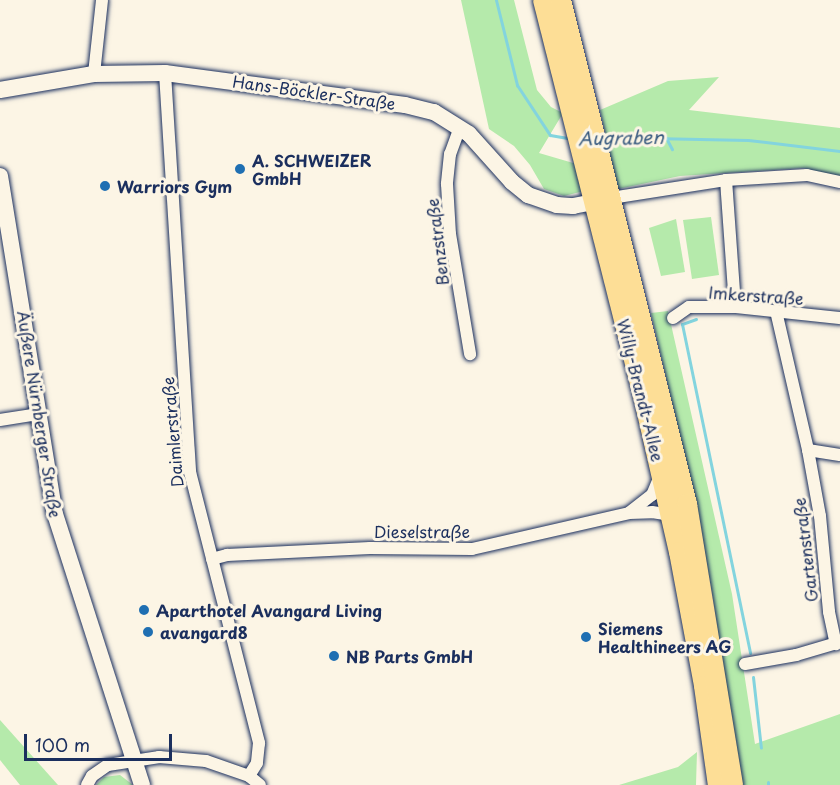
<!DOCTYPE html>
<meta charset="utf-8">
<style>
body{margin:0}
#map{position:relative;width:840px;height:785px;overflow:hidden;background:#fcf5e5;font-family:"Playpen Sans",sans-serif}
div>[style]{position:absolute}
[style*='--x']{left:calc(var(--x)*1px);top:calc(var(--y)*1px);width:calc(var(--w)*1px);rotate:calc(var(--a)*1deg)}
.green>*{inset:0;background:#b5eaab}
.stream>*{height:3px;margin:-1.5px;padding:0 1.5px;transform-origin:1.5px;border-radius:1.5px;background:#83d4de}
.roads{filter:drop-shadow(0 0 2px #1b2f5e) drop-shadow(0 0 2px #1b2f5e)}
.street>*{height:12px;margin:-6px;padding:0 6px;transform-origin:6px;border-radius:6px;background:#fcf5e5}
.secondary>*{height:16px;margin:-8px;padding:0 8px;transform-origin:8px;border-radius:8px;background:#fcf5e5}
.primary>*{height:20px;margin:-10px;padding:0 10px;transform-origin:10px;border-radius:10px;background:#fdde96}
.dots>*{width:16px;height:16px;translate:-50% -50%;box-sizing:border-box;border:3px solid #fcf5e5;border-radius:50%}
span{translate:-50% -50%;white-space:nowrap;text-align:center;line-height:1.15;-webkit-text-stroke:6px #fcf5e5;paint-order:stroke}
.street-label{font-size:16px;color:#1b2f5e}
.poi-label{font-size:16px;color:#1b2f5e;font-weight:700}
.left{translate:0 -50%;text-align:left}
.water-label{font-size:18px;color:#35587e;font-style:italic}
.scale{position:absolute;left:24px;top:734px;width:148px;height:27px;box-sizing:border-box;border:3px solid #1b2f5e;border-top:0;padding-left:8px;font-size:18px;line-height:21px;white-space:nowrap;color:#1b2f5e;-webkit-text-stroke:4px #fcf5e5;paint-order:stroke}
</style>
<div id="map">
<div class="green">
<i style="clip-path:polygon(461px 0,514px 0,537px 90px,551px 107px,563px 113px,539px 153px,580px 165px,584px 191px,564px 196px,544px 189px,530px 165px,514px 146px,489px 129px)"></i>
<i style="clip-path:polygon(719px 77px,689px 110px,840px 128px,840px 180px,804px 168px,680px 176px,618px 189px,600px 110px,668px 81px)"></i>
<i style="clip-path:polygon(711px 217px,719px 275px,692px 279px,683px 220px)"></i>
<i style="clip-path:polygon(676px 219px,685px 272px,661px 276px,649px 228px)"></i>
<i style="clip-path:polygon(668px 311px,732px 594px,755px 744px,840px 714px,840px 785px,738px 785px,713px 598px,693px 492px,651px 313px)"></i>
<i style="clip-path:polygon(0 721px,0 720px,58px 785px,20px 785px,0 760px)"></i>
<i style="clip-path:polygon(697px 752px,696px 785px,619px 785px,678px 767px)"></i>
<i style="clip-path:polygon(120px 775px,133px 785px,96px 785px,104px 777px)"></i>
</div>
<div class="stream">
<i style="--x:496;--y:0;--w:88;--a:76.1"></i>
<i style="--x:517;--y:85;--w:60;--a:56.6"></i>
<i style="--x:550;--y:135;--w:22;--a:10"></i>
<i style="--x:665;--y:136;--w:15;--a:62"></i>
<i style="--x:603;--y:137;--w:145;--a:1.2"></i>
<i style="--x:748;--y:140;--w:93;--a:6.8"></i>
<i style="--x:696;--y:319;--w:15;--a:160"></i>
<i style="--x:682;--y:324;--w:336;--a:78.3"></i>
<i style="--x:753;--y:677;--w:71;--a:83.6"></i>
<i style="--x:768;--y:782;--w:3;--a:90"></i>
</div>
<div class="roads">
<div class="street">
<i style="--x:165;--y:73;--w:400;--a:86.4"></i>
<i style="--x:190;--y:472;--w:280;--a:75.7"></i>
<i style="--x:259;--y:743;--w:20;--a:96"></i>
<i style="--x:257;--y:763;--w:15;--a:122"></i>
<i style="--x:94;--y:74;--w:74;--a:-83.8"></i>
<i style="--x:460;--y:127;--w:29;--a:110"></i>
<i style="--x:450;--y:154;--w:30;--a:96"></i>
<i style="--x:447;--y:184;--w:50;--a:86.6"></i>
<i style="--x:450;--y:234;--w:122;--a:80.5"></i>
<i style="--x:726;--y:180;--w:127;--a:85.9"></i>
<i style="--x:611;--y:198;--w:116;--a:-8.9"></i>
<i style="--x:726;--y:180;--w:81;--a:-3.5"></i>
<i style="--x:807;--y:175;--w:34;--a:12"></i>
<i style="--x:776;--y:311;--w:143;--a:77"></i>
<i style="--x:808;--y:450;--w:67;--a:79.7"></i>
<i style="--x:820;--y:516;--w:96;--a:84.6"></i>
<i style="--x:829;--y:612;--w:33;--a:78"></i>
<i style="--x:673;--y:318;--w:19;--a:-35"></i>
<i style="--x:689;--y:307;--w:46;--a:0"></i>
<i style="--x:735;--y:307;--w:106;--a:6"></i>
<i style="--x:0;--y:420;--w:38;--a:-9"></i>
<i style="--x:808;--y:450;--w:32;--a:9"></i>
<i style="--x:630;--y:512;--w:28;--a:-38"></i>
<i style="--x:652;--y:495;--w:21;--a:-67"></i>
<i style="--x:212;--y:559;--w:16;--a:-15"></i>
<i style="--x:227;--y:555;--w:143;--a:-2.8"></i>
<i style="--x:370;--y:548;--w:102;--a:0.6"></i>
<i style="--x:472;--y:549;--w:161;--a:-12.9"></i>
<i style="--x:629;--y:513;--w:23;--a:-2"></i>
<i style="--x:652;--y:512;--w:13;--a:9"></i>
<i style="--x:665;--y:514;--w:9;--a:49"></i>
<i style="--x:745;--y:664;--w:52;--a:-10"></i>
<i style="--x:796;--y:655;--w:46;--a:-16.5"></i>
<i style="--x:87;--y:785;--w:10;--a:-61"></i>
<i style="--x:92;--y:776;--w:19;--a:-35"></i>
<i style="--x:108;--y:765;--w:52;--a:-8.9"></i>
<i style="--x:159;--y:757;--w:47;--a:4.9"></i>
<i style="--x:206;--y:761;--w:46;--a:19.2"></i>
<i style="--x:249;--y:776;--w:14;--a:39"></i>
</div>
<div class="secondary">
<i style="--x:0;--y:90;--w:95;--a:-9.7"></i>
<i style="--x:94;--y:74;--w:71;--a:-0.8"></i>
<i style="--x:165;--y:73;--w:242;--a:7.6"></i>
<i style="--x:405;--y:105;--w:30;--a:14"></i>
<i style="--x:434;--y:112;--w:41;--a:32.2"></i>
<i style="--x:469;--y:134;--w:64;--a:48.1"></i>
<i style="--x:512;--y:182;--w:21;--a:39"></i>
<i style="--x:528;--y:195;--w:31;--a:19"></i>
<i style="--x:557;--y:205;--w:16;--a:4"></i>
<i style="--x:573;--y:206;--w:21;--a:-11"></i>
<i style="--x:0;--y:176;--w:342;--a:80.8"></i>
<i style="--x:55;--y:514;--w:285;--a:72.2"></i>
</div>
<div class="primary">
<i style="--x:543;--y:0;--w:407;--a:75.8"></i>
<i style="--x:643;--y:395;--w:161;--a:77.1"></i>
<i style="--x:679;--y:552;--w:136;--a:79.4"></i>
<i style="--x:704;--y:686;--w:100;--a:82"></i>
<i style="--x:561;--y:0;--w:520;--a:75.96"></i>
<i style="--x:687;--y:504;--w:285;--a:80.7"></i>
</div>
</div>
<div class="dots">
<i style="left:240px;top:169px;background:#1f6fb2"></i>
<i style="left:105px;top:186px;background:#1f6fb2"></i>
<i style="left:144px;top:610px;background:#1f6fb2"></i>
<i style="left:148px;top:632px;background:#1f6fb2"></i>
<i style="left:586px;top:637px;background:#1f6fb2"></i>
<i style="left:334px;top:656px;background:#1f6fb2"></i>
</div>
<div class="street-label">
<span style="left:314px;top:92px;rotate:8deg">Hans-Böckler-Straße</span>
<span style="left:437px;top:242px;rotate:-97deg">Benzstraße</span>
<span style="left:756px;top:295px;rotate:4deg">Imkerstraße</span>
<span style="left:641px;top:390px;rotate:76deg">Willy-Brandt-Allee</span>
<span style="left:40px;top:414px;rotate:81deg">Äußere Nürnberger Straße</span>
<span style="left:172px;top:432px;rotate:-95deg">Daimlerstraße</span>
<span style="left:422px;top:531px">Dieselstraße</span>
<span style="left:805px;top:550px;rotate:-97deg">Gartenstraße</span>
</div>
<div class="poi-label">
<span class="left" style="left:252px;top:169px">A. SCHWEIZER<br>GmbH</span>
<span class="left" style="left:117px;top:186px">Warriors Gym</span>
<span class="left" style="left:156px;top:610px">Aparthotel Avangard Living</span>
<span class="left" style="left:598px;top:637px">Siemens<br>Healthineers AG</span>
<span class="left" style="left:160px;top:632px">avangard8</span>
<span class="left" style="left:346px;top:656px">NB Parts GmbH</span>
</div>
<div class="water-label">
<span style="left:621px;top:138px;rotate:-1deg">Augraben</span>
</div>
<div class="scale">100 m</div>
</div>
